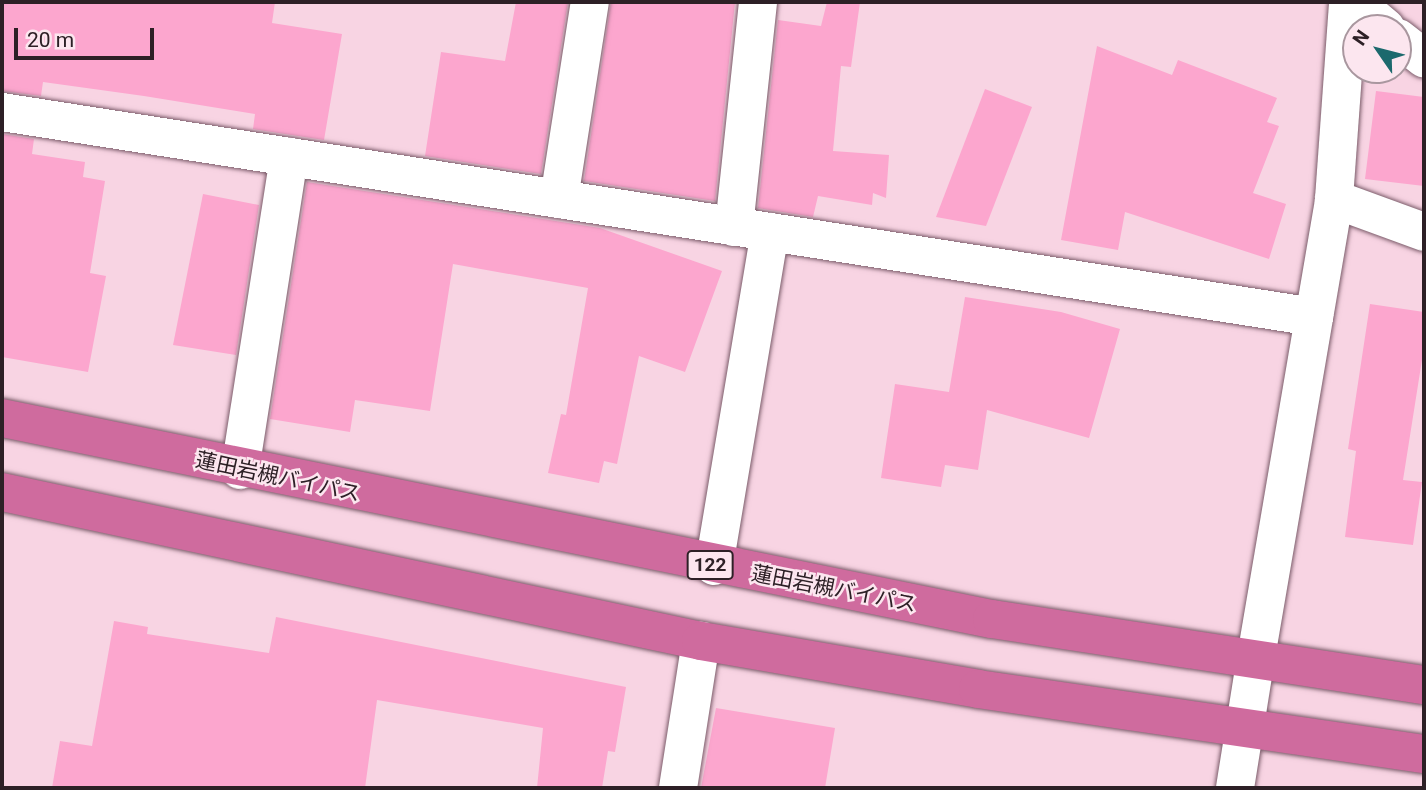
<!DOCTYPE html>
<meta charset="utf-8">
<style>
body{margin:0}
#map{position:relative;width:1426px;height:790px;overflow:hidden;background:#f8d4e3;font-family:Roboto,"Noto Sans JP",sans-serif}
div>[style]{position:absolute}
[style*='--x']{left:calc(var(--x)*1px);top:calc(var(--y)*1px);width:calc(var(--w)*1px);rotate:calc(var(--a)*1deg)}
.building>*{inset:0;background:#fca6ce}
.roads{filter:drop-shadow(0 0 2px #7b5c6a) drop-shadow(0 0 2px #7b5c6a)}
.street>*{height:38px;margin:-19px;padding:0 19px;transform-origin:19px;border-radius:19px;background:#fff}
.secondary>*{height:38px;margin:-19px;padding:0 19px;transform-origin:19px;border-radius:19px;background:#fff}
.highway>*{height:38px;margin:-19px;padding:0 19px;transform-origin:19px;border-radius:19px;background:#cf6b9e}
span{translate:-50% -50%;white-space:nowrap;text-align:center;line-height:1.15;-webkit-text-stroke:5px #fce6ef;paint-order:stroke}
.shield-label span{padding:2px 5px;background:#fce6ef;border:2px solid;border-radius:5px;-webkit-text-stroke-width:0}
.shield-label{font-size:19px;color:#2d2026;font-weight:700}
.street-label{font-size:21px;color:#2d2026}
.frame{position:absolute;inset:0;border:4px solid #2d2026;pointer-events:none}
.north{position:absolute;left:1342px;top:14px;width:70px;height:70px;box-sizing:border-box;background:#fce6ef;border:2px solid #a9979f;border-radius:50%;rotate:305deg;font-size:19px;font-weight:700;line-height:28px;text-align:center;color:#2d2026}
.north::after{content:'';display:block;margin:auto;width:24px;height:32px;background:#1c696d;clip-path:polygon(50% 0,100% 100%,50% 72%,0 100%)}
.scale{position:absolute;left:14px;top:28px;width:140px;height:32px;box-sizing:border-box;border:4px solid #2d2026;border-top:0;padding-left:9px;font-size:21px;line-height:24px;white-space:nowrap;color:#2d2026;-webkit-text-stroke:5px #fce6ef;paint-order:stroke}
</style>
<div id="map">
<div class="building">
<i style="clip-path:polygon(2px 2px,275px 2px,272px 23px,342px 34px,324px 140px,253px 129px,255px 114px,144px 96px,43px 82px,41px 96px,2px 91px)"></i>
<i style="clip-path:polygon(516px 2px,568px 2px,541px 174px,425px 156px,441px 52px,505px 61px)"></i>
<i style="clip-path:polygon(611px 2px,735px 2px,715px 201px,584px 181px)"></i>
<i style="clip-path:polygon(827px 2px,860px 2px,851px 67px,841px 66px,833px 151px,889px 155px,886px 198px,873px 193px,872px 205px,818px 196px,813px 217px,758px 208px,778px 20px,821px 26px)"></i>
<i style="clip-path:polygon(1097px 46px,1172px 75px,1178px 60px,1277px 98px,1267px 122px,1279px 126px,1253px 193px,1286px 204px,1269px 259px,1125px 212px,1118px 250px,1061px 240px)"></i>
<i style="clip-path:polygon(985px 89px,1032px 107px,986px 226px,936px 217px)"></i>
<i style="clip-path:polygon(1376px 91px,1424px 97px,1424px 186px,1365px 179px)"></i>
<i style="clip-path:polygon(2px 134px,34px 139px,32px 154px,85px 162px,83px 177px,105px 181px,90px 273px,106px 276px,88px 372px,2px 357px)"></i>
<i style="clip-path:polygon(307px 182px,600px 228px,722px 271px,685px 372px,639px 356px,617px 464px,604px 461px,599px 483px,548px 473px,561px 414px,566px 415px,588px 288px,453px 264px,430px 411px,355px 400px,350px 432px,270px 419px)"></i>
<i style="clip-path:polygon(203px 194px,259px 205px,236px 355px,173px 345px)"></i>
<i style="clip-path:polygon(965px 297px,1061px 312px,1120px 329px,1089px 438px,987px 410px,978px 470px,945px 465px,941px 487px,881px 478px,895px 384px,949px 392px)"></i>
<i style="clip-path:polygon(1370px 304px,1424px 312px,1424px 347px,1403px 480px,1422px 482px,1413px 545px,1345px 537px,1356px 451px,1348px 449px)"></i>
<i style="clip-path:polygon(276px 617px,626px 687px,615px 752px,608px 751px,602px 788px,537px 788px,543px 728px,377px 700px,365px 788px,52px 788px,60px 741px,92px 746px,114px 621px,148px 627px,147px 634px,269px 653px)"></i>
<i style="clip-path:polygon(716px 708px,835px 728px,825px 788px,701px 788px)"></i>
</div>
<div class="roads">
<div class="street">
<i style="--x:1355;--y:2;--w:40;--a:40"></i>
<i style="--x:1398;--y:38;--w:33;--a:38"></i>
<i style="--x:2;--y:112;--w:1328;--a:8.88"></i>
<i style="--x:559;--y:199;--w:199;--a:-81.1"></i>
<i style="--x:1334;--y:199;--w:96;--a:20.1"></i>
<i style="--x:734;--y:227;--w:226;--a:-83.9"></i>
<i style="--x:240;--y:470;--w:317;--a:-81.1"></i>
<i style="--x:714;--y:566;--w:339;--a:-80.5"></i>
<i style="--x:1255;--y:663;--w:471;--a:-80.3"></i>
<i style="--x:1334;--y:199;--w:197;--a:-85.9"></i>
<i style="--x:678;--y:788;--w:149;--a:-81.1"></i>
</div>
<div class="secondary">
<i style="--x:1235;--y:788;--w:127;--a:-80.9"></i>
</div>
<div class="highway">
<i style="--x:2;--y:418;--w:1010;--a:11.48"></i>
<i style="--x:992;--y:619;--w:437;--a:8.7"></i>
<i style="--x:2;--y:492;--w:715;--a:12.03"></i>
<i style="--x:701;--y:641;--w:281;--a:9.8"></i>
<i style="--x:978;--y:689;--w:451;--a:8.3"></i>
</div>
</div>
<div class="shield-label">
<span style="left:710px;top:565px">122</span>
</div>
<div class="street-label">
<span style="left:278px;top:477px;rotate:12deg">蓮田岩槻バイパス</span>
<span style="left:834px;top:589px;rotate:11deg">蓮田岩槻バイパス</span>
</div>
<div class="frame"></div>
<div class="north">N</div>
<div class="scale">20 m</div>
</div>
